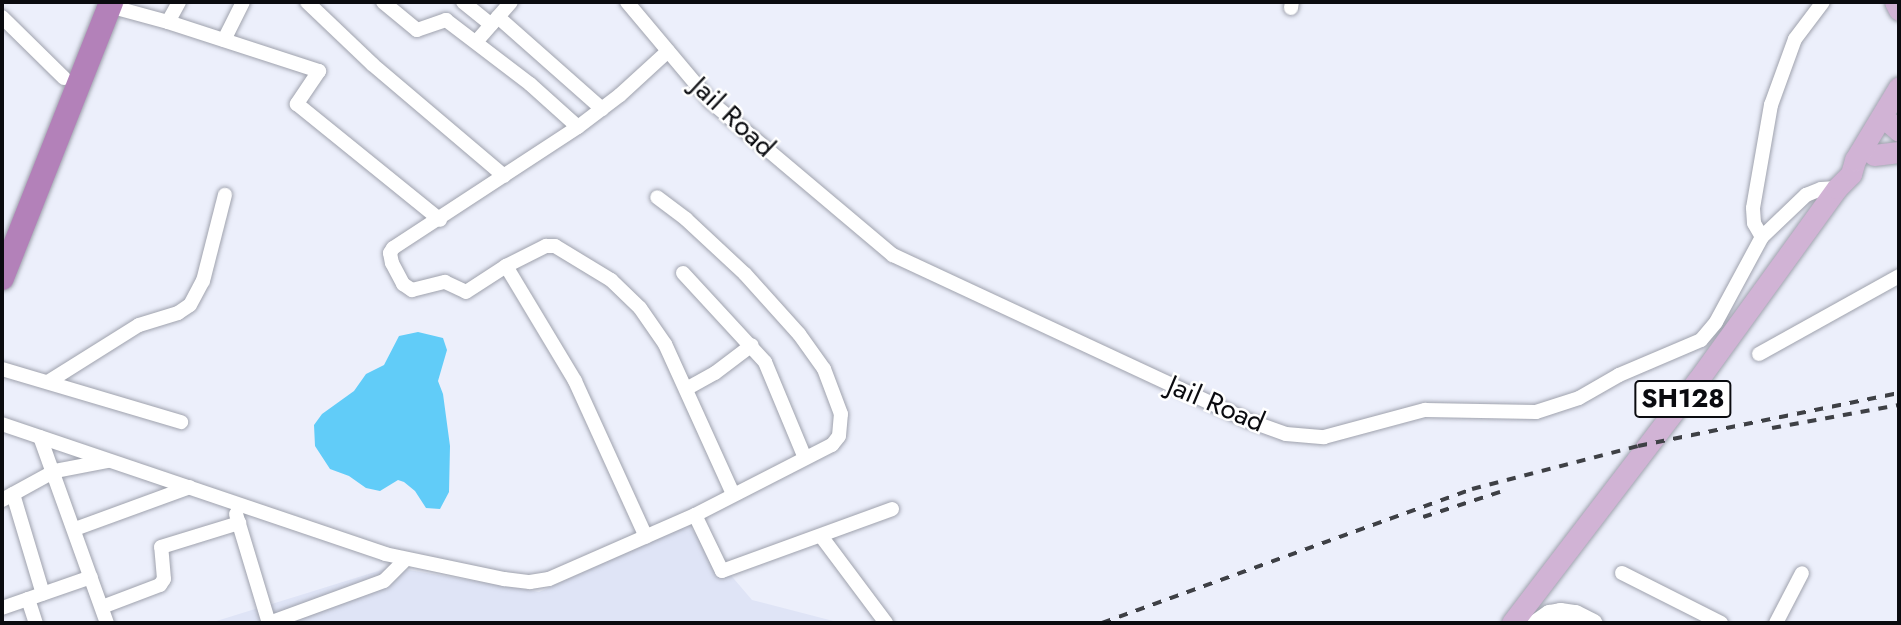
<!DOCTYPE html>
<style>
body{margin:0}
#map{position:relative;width:1901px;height:625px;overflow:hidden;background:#eceffb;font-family:Jost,sans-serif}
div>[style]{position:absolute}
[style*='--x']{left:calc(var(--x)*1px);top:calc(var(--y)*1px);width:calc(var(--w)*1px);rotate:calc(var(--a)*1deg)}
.built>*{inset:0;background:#dfe4f6}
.water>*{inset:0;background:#61ccf8}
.roads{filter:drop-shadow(0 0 2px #9fa2ad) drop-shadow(0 0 2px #9fa2ad)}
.street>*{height:14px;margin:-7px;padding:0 7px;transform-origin:7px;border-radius:7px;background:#fff}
.secondary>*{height:19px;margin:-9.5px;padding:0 9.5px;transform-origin:9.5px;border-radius:9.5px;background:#fff}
.primary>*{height:21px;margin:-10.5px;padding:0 10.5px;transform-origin:10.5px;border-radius:10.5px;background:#d1b3d5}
.highway>*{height:24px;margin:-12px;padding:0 12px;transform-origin:12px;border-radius:12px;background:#b381b9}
.rail>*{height:3.5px;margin-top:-1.75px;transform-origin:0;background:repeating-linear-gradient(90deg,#3e4045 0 9px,transparent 0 18px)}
span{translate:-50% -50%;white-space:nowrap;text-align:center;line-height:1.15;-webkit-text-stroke:5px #fff;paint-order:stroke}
.shield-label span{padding:2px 5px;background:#fff;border:2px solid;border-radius:5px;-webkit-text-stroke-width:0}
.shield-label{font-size:26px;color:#0a0b0f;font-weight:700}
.street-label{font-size:28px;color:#0a0b0f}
.frame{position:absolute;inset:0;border:4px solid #0a0b0f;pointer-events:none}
</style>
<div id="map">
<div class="built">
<i style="clip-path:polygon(688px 525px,752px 600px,841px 623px,210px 623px,391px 567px,539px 592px)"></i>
</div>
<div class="water">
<i style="clip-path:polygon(418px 332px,443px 338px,447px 350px,438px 381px,443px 394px,450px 446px,449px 492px,440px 509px,426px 508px,415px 491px,404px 482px,398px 480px,380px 491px,366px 488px,349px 476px,330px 469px,315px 446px,314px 425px,322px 414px,354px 391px,366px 374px,384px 365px,399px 336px)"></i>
</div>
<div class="roads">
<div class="street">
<i style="--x:307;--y:2;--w:90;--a:43.6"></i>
<i style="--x:372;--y:64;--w:173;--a:40.3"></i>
<i style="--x:383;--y:2;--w:44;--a:39.5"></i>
<i style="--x:417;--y:30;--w:31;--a:-19"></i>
<i style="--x:446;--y:20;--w:106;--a:37.3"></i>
<i style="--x:530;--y:84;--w:64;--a:41.9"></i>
<i style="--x:578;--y:127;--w:53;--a:-37.3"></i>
<i style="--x:620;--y:95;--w:65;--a:-42.5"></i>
<i style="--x:463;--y:2;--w:36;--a:39"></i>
<i style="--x:627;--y:2;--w:131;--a:50"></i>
<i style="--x:711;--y:102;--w:238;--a:40.1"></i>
<i style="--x:893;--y:255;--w:391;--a:25"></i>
<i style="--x:1247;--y:420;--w:41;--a:19.7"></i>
<i style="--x:1286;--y:434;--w:38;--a:5"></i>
<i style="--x:1324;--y:437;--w:105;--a:-15"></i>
<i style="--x:1425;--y:410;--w:111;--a:1"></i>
<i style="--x:1536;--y:412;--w:45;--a:-18"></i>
<i style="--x:1579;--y:398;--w:46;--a:-29.9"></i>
<i style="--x:1619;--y:375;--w:89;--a:-23.1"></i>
<i style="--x:1701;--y:340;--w:23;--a:-50"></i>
<i style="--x:1716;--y:322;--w:97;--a:-61.6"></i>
<i style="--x:1762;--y:237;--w:61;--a:-43.7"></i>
<i style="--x:1806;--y:195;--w:16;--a:-22"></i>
<i style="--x:1821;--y:189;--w:16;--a:-4"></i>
<i style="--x:109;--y:6;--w:61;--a:15.2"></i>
<i style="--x:168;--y:22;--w:23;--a:-61"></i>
<i style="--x:1291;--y:8;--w:6;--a:-81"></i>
<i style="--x:2;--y:17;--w:87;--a:44.5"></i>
<i style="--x:498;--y:17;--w:139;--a:41.5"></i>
<i style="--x:168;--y:22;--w:159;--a:18"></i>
<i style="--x:319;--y:71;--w:40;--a:124"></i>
<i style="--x:297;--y:104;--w:184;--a:39"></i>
<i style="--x:224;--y:40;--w:42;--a:-63.4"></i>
<i style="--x:476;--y:42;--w:53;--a:-48.8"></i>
<i style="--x:578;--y:127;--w:221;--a:146.8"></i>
<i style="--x:393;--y:248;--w:6;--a:121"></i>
<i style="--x:390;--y:253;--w:10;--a:79"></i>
<i style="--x:392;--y:263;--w:24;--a:62"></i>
<i style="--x:403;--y:284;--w:11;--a:34"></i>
<i style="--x:412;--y:290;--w:34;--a:-14"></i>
<i style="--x:445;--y:282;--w:23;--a:25"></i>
<i style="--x:466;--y:292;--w:48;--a:-33"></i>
<i style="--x:506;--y:266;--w:45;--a:-26.6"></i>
<i style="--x:546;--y:246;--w:9;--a:0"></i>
<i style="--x:555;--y:246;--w:66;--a:31.3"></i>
<i style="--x:611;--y:280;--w:40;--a:44"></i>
<i style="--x:640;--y:308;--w:44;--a:55.2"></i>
<i style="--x:665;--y:344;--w:165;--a:65.6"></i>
<i style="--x:1762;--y:237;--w:16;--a:-120"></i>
<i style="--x:1754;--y:223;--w:15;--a:-94"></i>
<i style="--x:1753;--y:208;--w:105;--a:-80.1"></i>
<i style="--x:1771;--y:105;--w:70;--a:-70"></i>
<i style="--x:1795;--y:39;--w:46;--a:-52.9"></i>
<i style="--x:506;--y:266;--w:134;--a:59"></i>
<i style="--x:575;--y:381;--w:171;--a:65.5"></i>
<i style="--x:683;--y:273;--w:121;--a:47.3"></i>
<i style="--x:765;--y:362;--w:104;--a:67.4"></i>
<i style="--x:1759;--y:354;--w:160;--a:-29.1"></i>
<i style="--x:2;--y:369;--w:187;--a:16.5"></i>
<i style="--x:48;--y:382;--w:107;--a:-32.1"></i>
<i style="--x:139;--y:325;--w:41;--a:-17.1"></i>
<i style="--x:178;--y:313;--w:14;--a:-34"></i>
<i style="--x:190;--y:305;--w:27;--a:-62"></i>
<i style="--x:203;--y:281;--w:89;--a:-75.7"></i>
<i style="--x:686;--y:389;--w:33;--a:-29"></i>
<i style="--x:715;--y:373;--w:46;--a:-37.1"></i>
<i style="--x:2;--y:424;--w:404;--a:18.7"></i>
<i style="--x:385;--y:554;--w:122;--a:11.9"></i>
<i style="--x:504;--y:579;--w:26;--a:7"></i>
<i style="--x:530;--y:582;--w:19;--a:-9"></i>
<i style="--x:549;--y:579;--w:159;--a:-23.7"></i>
<i style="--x:695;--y:515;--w:154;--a:-27.1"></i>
<i style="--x:832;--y:445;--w:11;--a:-52"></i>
<i style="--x:839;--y:436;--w:22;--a:-85"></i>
<i style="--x:841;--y:414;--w:48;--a:-110.7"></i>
<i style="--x:824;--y:369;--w:43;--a:-125.5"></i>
<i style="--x:799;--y:334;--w:81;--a:-132"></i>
<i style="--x:745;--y:274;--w:81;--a:-137"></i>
<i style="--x:686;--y:219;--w:36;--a:-143"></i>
<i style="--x:40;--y:437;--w:198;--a:70.2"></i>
<i style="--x:13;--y:494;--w:104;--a:73.3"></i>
<i style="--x:2;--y:500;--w:60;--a:-28.7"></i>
<i style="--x:55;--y:471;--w:54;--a:-10.7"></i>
<i style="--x:236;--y:514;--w:114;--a:73.2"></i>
<i style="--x:695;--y:515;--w:62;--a:64.3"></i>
<i style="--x:722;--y:571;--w:181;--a:-20"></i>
<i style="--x:75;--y:529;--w:122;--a:-20.1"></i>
<i style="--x:821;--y:536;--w:109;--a:53.2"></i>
<i style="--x:1622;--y:573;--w:111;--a:26.8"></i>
<i style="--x:28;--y:599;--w:25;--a:72"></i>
<i style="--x:102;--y:607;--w:62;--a:-20.8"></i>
<i style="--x:160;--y:585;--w:7;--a:-56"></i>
<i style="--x:164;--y:579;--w:32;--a:-95"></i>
<i style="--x:161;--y:547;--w:82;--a:-17.1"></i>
<i style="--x:2;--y:608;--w:94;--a:-19.2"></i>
<i style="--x:269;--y:623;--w:122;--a:-20.1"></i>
<i style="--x:384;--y:581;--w:31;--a:-45"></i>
<i style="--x:1776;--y:623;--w:56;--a:-62.5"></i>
</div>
<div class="secondary">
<i style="--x:1536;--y:623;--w:16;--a:-35"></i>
<i style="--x:1549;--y:614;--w:11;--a:-10"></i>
<i style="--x:1560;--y:612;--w:15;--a:8"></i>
<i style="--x:1575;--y:614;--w:20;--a:27"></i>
</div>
<div class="primary">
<i style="--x:1895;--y:2;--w:9;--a:63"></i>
<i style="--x:1883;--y:117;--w:21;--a:41"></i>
<i style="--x:1874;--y:155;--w:25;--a:-7"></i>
<i style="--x:1512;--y:623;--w:306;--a:-52.6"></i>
<i style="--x:1698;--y:380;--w:237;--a:-54.1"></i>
<i style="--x:1837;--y:188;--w:20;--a:-45"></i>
<i style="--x:1851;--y:174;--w:15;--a:-74"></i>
<i style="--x:1855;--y:160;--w:85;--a:-58.9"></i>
</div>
<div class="highway">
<i style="--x:2;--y:278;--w:297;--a:-68.4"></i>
</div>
</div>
<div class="rail">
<i style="--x:1772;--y:428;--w:129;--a:-10.3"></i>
<i style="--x:1423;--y:517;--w:81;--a:-18"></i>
<i style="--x:1102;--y:623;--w:394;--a:-19.9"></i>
<i style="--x:1472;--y:489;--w:171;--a:-14.5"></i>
<i style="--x:1638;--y:446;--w:266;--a:-11.5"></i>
</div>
<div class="shield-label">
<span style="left:1683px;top:399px">SH128</span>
</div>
<div class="street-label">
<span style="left:733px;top:117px;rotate:43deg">Jail Road</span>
<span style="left:1216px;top:404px;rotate:23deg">Jail Road</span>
</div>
<div class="frame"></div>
</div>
